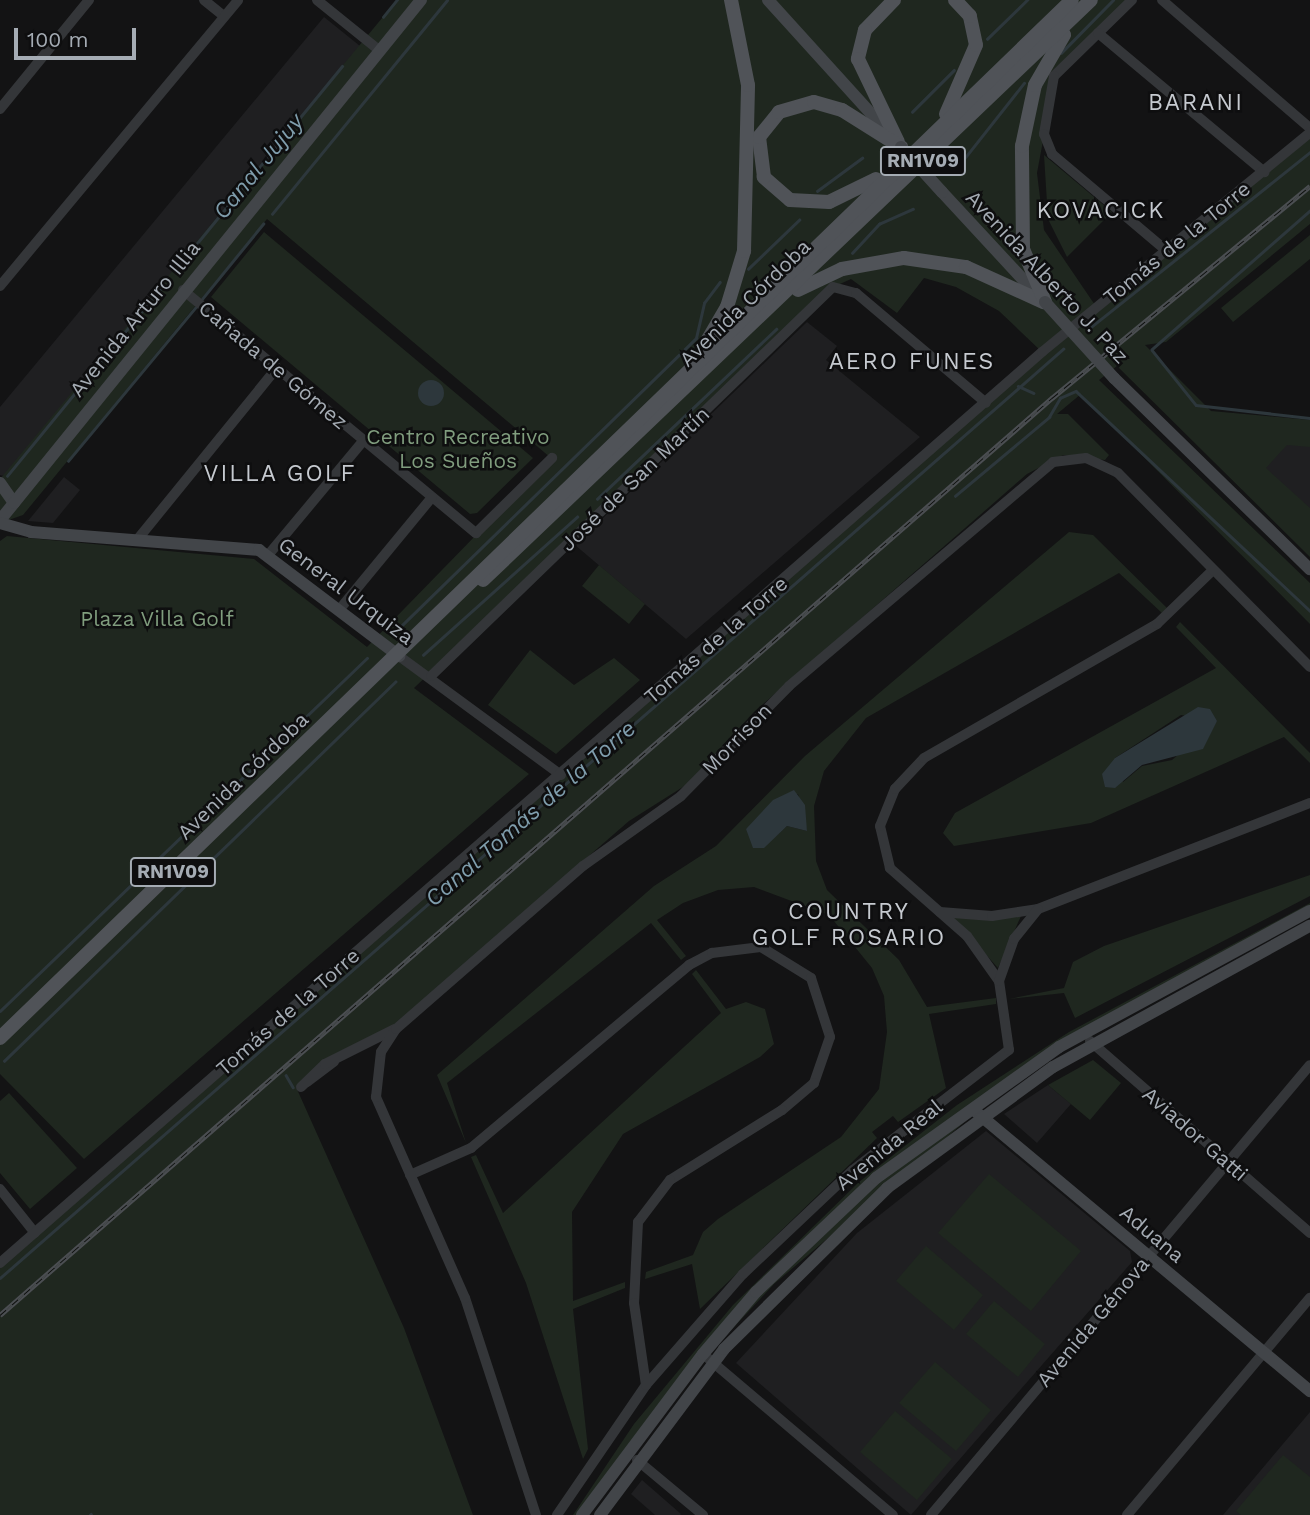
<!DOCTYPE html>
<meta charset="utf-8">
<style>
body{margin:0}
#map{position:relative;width:1310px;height:1515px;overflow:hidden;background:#131314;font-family:"Work Sans",sans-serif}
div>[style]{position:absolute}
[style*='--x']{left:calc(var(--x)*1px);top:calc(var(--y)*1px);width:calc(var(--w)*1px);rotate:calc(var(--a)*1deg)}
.built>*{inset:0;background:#1f1f21}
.green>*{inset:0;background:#1f271f}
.water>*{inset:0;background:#2d373c}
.round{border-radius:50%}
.stream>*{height:2.5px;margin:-1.25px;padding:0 1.25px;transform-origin:1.25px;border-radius:1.25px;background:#2d373c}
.street>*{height:10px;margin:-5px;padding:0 5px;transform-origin:5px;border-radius:5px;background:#343639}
.secondary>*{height:12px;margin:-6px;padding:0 6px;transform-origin:6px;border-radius:6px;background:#424549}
.primary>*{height:14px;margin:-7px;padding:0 7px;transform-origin:7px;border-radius:7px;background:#505358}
.rail>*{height:5px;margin-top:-2.5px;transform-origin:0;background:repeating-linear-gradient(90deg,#0e0e0f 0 8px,#4b4e52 0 16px);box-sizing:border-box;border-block:2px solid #4b4e52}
.secondary-bridge>*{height:12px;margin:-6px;padding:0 6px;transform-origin:6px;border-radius:6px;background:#424549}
span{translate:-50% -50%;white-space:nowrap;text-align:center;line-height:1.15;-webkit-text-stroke:5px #0e0e0f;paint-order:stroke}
.shield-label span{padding:2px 5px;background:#0e0e0f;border:2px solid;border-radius:5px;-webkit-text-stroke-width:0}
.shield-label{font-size:19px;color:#a5acb4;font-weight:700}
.street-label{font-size:21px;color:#a5acb4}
.park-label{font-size:21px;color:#809d7e}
.neighbourhood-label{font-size:23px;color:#c6cad0;letter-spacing:2px}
.water-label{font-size:23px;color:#7f9dac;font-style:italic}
.scale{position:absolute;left:14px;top:28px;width:122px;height:32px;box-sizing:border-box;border:4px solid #a5acb4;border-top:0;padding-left:9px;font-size:21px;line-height:24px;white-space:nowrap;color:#a5acb4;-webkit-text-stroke:5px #0e0e0f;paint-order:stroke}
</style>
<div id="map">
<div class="built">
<i style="clip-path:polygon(324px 17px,360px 46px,10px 478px,0 475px,0 407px)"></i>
<i style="clip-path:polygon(807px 322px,837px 346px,826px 360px,920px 437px,686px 639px,575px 545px)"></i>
<i style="clip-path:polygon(1212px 426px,1310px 437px,1310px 520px)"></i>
<i style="clip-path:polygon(64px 477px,80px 490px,53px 523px,28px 521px)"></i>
<i style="clip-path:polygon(1048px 1085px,1071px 1104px,1037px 1143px,1004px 1114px)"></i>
<i style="clip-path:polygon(986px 1131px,1130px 1251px,1132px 1262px,911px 1515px,736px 1363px,857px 1233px)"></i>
<i style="clip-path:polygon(1310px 1412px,1310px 1515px,1223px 1515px)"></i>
<i style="clip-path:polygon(642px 1480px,681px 1514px,680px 1515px,655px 1515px,631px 1494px)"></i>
</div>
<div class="green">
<i style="clip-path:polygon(397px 0,1132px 0,1055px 76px,1037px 173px,1044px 230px,1097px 308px,1310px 133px,1310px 224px,1166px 342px,1145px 345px,1211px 411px,1310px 420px,1310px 447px,1287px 445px,1266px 468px,1310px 508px,1310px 557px,1117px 366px,1099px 380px,1310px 583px,1310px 624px,1081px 394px,1057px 414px,1068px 414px,1109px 455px,1105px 460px,1063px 455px,1027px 474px,754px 712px,686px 785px,629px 821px,391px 1028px,296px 1087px,404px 1328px,473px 1515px,0 1515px,0 1263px,1042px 352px,999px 311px,956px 287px,924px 278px,897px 313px,851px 279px,840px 284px,414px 688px,529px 774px,84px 1159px,0 1074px,0 541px,7px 536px,254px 559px,367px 647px,551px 458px,267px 219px,23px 515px,0 523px,0 479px)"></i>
<i style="clip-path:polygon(1044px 155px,1112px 212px,1067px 257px,1048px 219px)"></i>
<i style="clip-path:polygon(264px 232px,533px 458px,477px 513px,470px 514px,211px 297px)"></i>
<i style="clip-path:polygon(1310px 235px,1310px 259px,1233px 322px,1221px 308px)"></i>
<i style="clip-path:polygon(evenodd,1069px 532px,1093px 535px,1167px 608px,1162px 613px,1119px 573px,866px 718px,824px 771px,814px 806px,816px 861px,827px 890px,899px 960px,927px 1007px,996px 998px,996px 1004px,929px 1014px,946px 1088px,898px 1122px,893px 1116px,872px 1132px,877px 1138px,700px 1309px,692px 1264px,645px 1279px,646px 1272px,693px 1255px,703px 1232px,718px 1219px,841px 1137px,879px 1089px,887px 1032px,884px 996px,872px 968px,829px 915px,754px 887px,718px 890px,683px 903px,657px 920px,686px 956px,681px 960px,651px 923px,447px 1083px,466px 1143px,437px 1075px,654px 886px,716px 846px,805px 756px,1069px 532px,798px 794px,807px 831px,787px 826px,776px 836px,746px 829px,798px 794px)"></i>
<i style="clip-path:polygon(599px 565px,645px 604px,629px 624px,582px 586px)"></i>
<i style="clip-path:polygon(evenodd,1180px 622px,1310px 753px,1310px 763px,1284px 737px,1091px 823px,954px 846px,943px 833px,955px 813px,1216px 668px,1176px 627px,1180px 622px,1181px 715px,1217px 721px,1172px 760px,1142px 766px,1123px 782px,1115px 758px,1181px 715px)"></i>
<i style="clip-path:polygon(530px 650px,574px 685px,614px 658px,640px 680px,556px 754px,488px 705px)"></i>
<i style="clip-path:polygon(1310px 875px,1310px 896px,1075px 1018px,1064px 993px,1009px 999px,1064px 988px,1073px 962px,1104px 946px)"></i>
<i style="clip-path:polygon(1310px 903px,1310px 911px,1101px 1022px,929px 1135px,756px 1292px,582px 1515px,573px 1515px,634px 1424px,733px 1305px,859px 1182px,957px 1105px,1069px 1032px)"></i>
<i style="clip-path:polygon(1021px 916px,998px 968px,954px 919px,954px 917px)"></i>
<i style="clip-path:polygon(696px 970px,726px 1009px,746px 1002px,765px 1009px,774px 1044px,760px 1057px,623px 1134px,572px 1212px,573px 1301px,625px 1282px,625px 1288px,573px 1309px,588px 1449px,583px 1459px,526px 1283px,471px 1157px,476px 1155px,503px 1213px,721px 1013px,692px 974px)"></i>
<i style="clip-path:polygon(1093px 1060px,1121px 1083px,1090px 1120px,1048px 1085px)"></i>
<i style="clip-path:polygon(9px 1093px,77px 1168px,30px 1209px,0 1173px,0 1101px)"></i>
<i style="clip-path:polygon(967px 1120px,774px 1284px,710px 1353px,772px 1281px,894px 1168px)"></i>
<i style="clip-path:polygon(989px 1174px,1081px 1251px,1031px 1311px,938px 1233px)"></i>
<i style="clip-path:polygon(926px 1246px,983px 1295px,954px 1330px,896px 1281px)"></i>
<i style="clip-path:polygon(994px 1301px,1045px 1344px,1018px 1377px,966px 1334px)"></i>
<i style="clip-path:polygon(935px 1362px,991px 1410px,956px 1451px,899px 1403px)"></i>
<i style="clip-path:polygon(895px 1411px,952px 1459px,917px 1500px,860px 1452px)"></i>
<i style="clip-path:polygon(1283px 1455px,1310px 1477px,1310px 1515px,1241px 1515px,1236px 1511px)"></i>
</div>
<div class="water">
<i class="round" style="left:418px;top:380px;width:26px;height:26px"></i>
<i style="clip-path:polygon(1198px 707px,1210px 709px,1217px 721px,1203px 749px,1142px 765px,1115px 788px,1105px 787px,1102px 774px,1115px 758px)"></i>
<i style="clip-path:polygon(794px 790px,805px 805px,807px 831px,787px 826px,764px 848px,753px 848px,746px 829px,773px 800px)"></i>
</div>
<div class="stream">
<i style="--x:383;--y:17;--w:22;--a:-51"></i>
<i style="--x:987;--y:39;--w:56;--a:-44.3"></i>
<i style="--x:1061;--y:53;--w:74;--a:-45.5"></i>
<i style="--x:912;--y:112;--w:59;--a:-45"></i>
<i style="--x:960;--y:164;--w:103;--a:-51.7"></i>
<i style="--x:817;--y:191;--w:56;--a:-36.3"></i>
<i style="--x:1310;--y:211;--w:210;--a:138.7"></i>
<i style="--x:1152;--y:350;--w:70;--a:51.3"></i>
<i style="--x:1196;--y:405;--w:115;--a:6.5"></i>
<i style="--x:272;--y:214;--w:276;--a:-50.7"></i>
<i style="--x:852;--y:253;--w:40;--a:-47"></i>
<i style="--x:879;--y:224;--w:37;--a:-24"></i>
<i style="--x:176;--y:269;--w:262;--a:-50.7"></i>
<i style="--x:748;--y:269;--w:71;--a:-43.9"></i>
<i style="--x:202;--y:299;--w:97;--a:-50.9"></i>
<i style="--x:1091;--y:327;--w:280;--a:-38.6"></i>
<i style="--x:1018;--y:386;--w:17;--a:24"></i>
<i style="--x:68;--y:461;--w:199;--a:-50.3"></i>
<i style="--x:7;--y:476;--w:243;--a:-50.7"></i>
<i style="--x:955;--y:496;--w:123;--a:-40"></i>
<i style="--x:1049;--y:417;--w:22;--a:-60"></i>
<i style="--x:1060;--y:398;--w:17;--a:-24"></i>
<i style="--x:1076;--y:391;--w:321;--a:43.2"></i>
<i style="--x:597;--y:499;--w:247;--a:-43.5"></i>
<i style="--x:397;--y:630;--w:418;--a:-44.3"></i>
<i style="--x:696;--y:338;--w:36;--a:-77"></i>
<i style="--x:704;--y:303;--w:26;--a:-53"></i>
<i style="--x:423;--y:655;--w:207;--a:-41.9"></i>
<i style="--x:0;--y:1011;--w:509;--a:-43.89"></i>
<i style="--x:4;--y:1061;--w:545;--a:-44.11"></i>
<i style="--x:286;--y:1075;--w:14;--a:60"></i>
<i style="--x:0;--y:1278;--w:1412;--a:-41.15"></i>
<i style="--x:90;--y:1515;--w:1;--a:-45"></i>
</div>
<div class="street">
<i style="--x:204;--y:0;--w:26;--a:39"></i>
<i style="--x:317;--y:0;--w:81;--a:39"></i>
<i style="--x:1132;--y:0;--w:109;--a:135.7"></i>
<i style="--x:1054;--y:76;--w:59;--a:99.8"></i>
<i style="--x:1044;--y:134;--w:22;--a:68"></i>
<i style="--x:1052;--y:154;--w:152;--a:40.2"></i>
<i style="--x:1162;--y:0;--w:196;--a:40.9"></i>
<i style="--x:1098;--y:33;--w:217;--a:39.9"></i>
<i style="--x:0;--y:109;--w:141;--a:-50.8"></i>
<i style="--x:0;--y:286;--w:372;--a:-50.2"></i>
<i style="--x:183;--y:290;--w:381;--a:39.7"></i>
<i style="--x:476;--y:533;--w:107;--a:-44.6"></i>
<i style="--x:137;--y:540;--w:222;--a:-50.9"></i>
<i style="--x:269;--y:554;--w:148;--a:-50.2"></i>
<i style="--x:339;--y:610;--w:146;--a:-50.5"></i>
<i style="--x:399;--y:656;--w:201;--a:36.3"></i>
<i style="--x:431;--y:676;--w:559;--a:-44.06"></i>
<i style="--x:833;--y:287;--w:24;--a:15"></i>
<i style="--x:856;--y:293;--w:170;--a:40.2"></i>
<i style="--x:940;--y:912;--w:52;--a:4.4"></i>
<i style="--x:992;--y:916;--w:47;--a:-8.7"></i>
<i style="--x:1038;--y:909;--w:292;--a:-21.3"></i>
<i style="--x:999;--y:981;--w:55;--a:-125.4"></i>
<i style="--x:967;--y:936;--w:103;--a:-138.6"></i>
<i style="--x:890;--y:868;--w:43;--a:-103.4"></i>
<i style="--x:880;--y:826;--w:40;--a:-68"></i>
<i style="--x:895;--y:789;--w:42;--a:-46.9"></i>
<i style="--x:924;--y:758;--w:269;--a:-29.9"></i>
<i style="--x:1157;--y:624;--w:78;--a:-44"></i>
<i style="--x:1090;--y:1041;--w:292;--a:41.1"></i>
<i style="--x:307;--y:1082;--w:34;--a:-37"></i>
<i style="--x:301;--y:1087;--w:33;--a:-44"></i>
<i style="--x:325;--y:1064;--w:78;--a:-26.6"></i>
<i style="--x:410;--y:1175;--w:67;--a:-23.9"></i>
<i style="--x:471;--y:1148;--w:285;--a:-40"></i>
<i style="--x:689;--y:965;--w:26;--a:-28"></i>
<i style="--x:712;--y:953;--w:49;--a:-7"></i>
<i style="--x:761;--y:947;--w:59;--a:31.8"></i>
<i style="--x:811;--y:978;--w:62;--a:72.1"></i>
<i style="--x:830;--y:1037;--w:49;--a:109.2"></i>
<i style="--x:814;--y:1083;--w:42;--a:139.8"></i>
<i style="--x:782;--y:1110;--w:132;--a:148"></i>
<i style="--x:670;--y:1180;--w:53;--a:127.3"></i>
<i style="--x:638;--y:1222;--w:81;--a:92.8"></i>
<i style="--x:634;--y:1303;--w:83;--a:81.7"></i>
<i style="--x:0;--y:1189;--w:56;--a:51.5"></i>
<i style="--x:0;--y:1263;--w:1384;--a:-41.16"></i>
<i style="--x:1042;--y:352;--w:346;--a:-39.3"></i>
<i style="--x:703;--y:1354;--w:249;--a:40.3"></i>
<i style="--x:637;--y:1460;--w:86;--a:39.8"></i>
<i style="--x:536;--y:1515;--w:228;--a:-108.1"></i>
<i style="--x:465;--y:1298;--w:220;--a:-113.9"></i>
<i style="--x:376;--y:1097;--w:45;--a:-83.7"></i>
<i style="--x:381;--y:1052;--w:27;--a:-57"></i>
<i style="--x:396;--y:1029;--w:248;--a:-41.1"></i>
<i style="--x:583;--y:866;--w:120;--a:-35.5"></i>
<i style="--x:681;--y:796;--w:154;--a:-45.5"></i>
<i style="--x:789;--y:686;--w:346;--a:-40.3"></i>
<i style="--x:1053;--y:462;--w:33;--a:-7"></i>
<i style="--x:1086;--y:458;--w:35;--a:25"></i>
<i style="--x:1118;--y:473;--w:273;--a:45.3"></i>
<i style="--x:557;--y:1515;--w:158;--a:-55.6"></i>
<i style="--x:646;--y:1385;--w:147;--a:-48.9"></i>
<i style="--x:743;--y:1274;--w:151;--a:-43.4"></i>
<i style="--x:853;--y:1170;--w:197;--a:-37.6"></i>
<i style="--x:1009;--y:1050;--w:70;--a:-98.2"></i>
<i style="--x:999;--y:981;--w:45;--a:-70.3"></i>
<i style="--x:1014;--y:939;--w:38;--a:-51"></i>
<i style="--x:931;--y:1515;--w:588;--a:-49.9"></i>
<i style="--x:1127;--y:1515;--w:284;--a:-49.9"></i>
</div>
<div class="secondary">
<i style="--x:768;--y:0;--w:188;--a:47.8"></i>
<i style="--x:942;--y:192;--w:147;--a:47.2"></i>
<i style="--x:1114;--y:378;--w:274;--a:44.3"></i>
<i style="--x:0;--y:483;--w:24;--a:55"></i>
<i style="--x:14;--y:503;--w:22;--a:129"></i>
<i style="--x:14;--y:503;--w:647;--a:-51.02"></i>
<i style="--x:0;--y:523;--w:32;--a:16"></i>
<i style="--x:31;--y:532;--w:229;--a:4.5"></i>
<i style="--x:259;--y:550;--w:176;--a:37.1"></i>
<i style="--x:975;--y:1111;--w:437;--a:39.9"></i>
<i style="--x:582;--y:1515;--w:201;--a:-53.1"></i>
<i style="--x:703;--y:1354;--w:82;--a:-49.5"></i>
<i style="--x:756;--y:1292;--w:166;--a:-43.5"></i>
<i style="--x:876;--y:1178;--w:225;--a:-35.6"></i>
<i style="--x:1059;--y:1047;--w:285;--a:-28.5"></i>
<i style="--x:600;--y:1515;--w:207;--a:-53.2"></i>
<i style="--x:724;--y:1349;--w:229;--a:-44.6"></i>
<i style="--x:887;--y:1188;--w:205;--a:-36.1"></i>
<i style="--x:1053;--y:1067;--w:293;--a:-28.8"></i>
</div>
<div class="primary">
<i style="--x:894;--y:0;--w:42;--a:134"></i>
<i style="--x:865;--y:30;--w:30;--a:104"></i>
<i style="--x:858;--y:59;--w:92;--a:64.3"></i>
<i style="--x:946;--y:114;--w:75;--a:-66.5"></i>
<i style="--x:976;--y:45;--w:30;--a:-102"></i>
<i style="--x:970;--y:16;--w:22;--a:-133"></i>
<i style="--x:876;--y:179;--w:52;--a:153.9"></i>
<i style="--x:829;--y:202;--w:39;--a:-177"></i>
<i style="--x:790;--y:200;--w:35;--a:-139"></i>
<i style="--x:764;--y:177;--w:40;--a:-97.1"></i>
<i style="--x:759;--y:137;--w:32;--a:-51"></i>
<i style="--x:779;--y:112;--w:36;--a:-16"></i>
<i style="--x:814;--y:102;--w:29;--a:16"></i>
<i style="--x:842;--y:110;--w:70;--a:32.1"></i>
<i style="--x:798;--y:290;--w:49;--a:-25.5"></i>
<i style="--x:842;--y:269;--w:63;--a:-10.1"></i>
<i style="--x:904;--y:258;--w:63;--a:8.3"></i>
<i style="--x:966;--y:267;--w:85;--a:24.4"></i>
<i style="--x:1045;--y:302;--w:57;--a:-112.5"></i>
<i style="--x:1023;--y:249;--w:103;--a:-90.6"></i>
<i style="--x:1022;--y:146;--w:62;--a:-78"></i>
<i style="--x:1035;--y:85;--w:58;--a:-59.9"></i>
<i style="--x:703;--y:348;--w:48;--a:-59.7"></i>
<i style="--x:727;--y:307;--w:59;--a:-73.1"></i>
<i style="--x:744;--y:251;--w:166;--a:-88.6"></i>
<i style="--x:748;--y:85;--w:87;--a:-101.3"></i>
<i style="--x:483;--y:580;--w:840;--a:-43.65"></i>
<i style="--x:0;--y:1038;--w:1492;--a:-44.08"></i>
</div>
<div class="rail">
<i style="--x:0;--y:1315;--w:1396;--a:-41.08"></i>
<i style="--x:1052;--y:398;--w:334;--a:-39.4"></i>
</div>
<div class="secondary-bridge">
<i style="--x:901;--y:147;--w:61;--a:47.7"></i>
<i style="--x:1045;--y:302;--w:103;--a:47.8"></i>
</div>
<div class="shield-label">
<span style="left:923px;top:161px">RN1V09</span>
<span style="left:173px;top:872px">RN1V09</span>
</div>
<div class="street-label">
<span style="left:1177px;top:243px;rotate:-39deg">Tomás de la Torre</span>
<span style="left:1047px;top:277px;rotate:47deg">Avenida Alberto J. Paz</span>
<span style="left:745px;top:303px;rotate:-44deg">Avenida Córdoba</span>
<span style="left:135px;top:319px;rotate:-51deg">Avenida Arturo Illia</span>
<span style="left:273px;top:365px;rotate:40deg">Cañada de Gómez</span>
<span style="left:635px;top:479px;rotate:-44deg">José de San Martín</span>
<span style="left:346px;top:591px;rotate:37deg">General Urquiza</span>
<span style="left:716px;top:640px;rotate:-41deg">Tomás de la Torre</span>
<span style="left:737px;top:739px;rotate:-46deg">Morrison</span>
<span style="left:243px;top:776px;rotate:-44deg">Avenida Córdoba</span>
<span style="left:288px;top:1012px;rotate:-41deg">Tomás de la Torre</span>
<span style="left:1195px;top:1134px;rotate:41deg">Aviador Gatti</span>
<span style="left:889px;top:1145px;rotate:-39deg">Avenida Real</span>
<span style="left:1152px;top:1234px;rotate:40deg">Aduana</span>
<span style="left:1093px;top:1322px;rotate:-50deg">Avenida Génova</span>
</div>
<div class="park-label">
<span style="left:458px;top:449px">Centro Recreativo<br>Los Sueños</span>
<span style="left:157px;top:619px">Plaza Villa Golf</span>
</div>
<div class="neighbourhood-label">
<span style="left:1196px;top:103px">BARANI</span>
<span style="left:1101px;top:211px">KOVACICK</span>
<span style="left:912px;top:362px">AERO FUNES</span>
<span style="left:280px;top:474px">VILLA GOLF</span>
<span style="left:849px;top:925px">COUNTRY<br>GOLF ROSARIO</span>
</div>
<div class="water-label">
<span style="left:259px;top:167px;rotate:-51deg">Canal Jujuy</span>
<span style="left:531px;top:814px;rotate:-41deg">Canal Tomás de la Torre</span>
</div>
<div class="scale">100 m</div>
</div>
